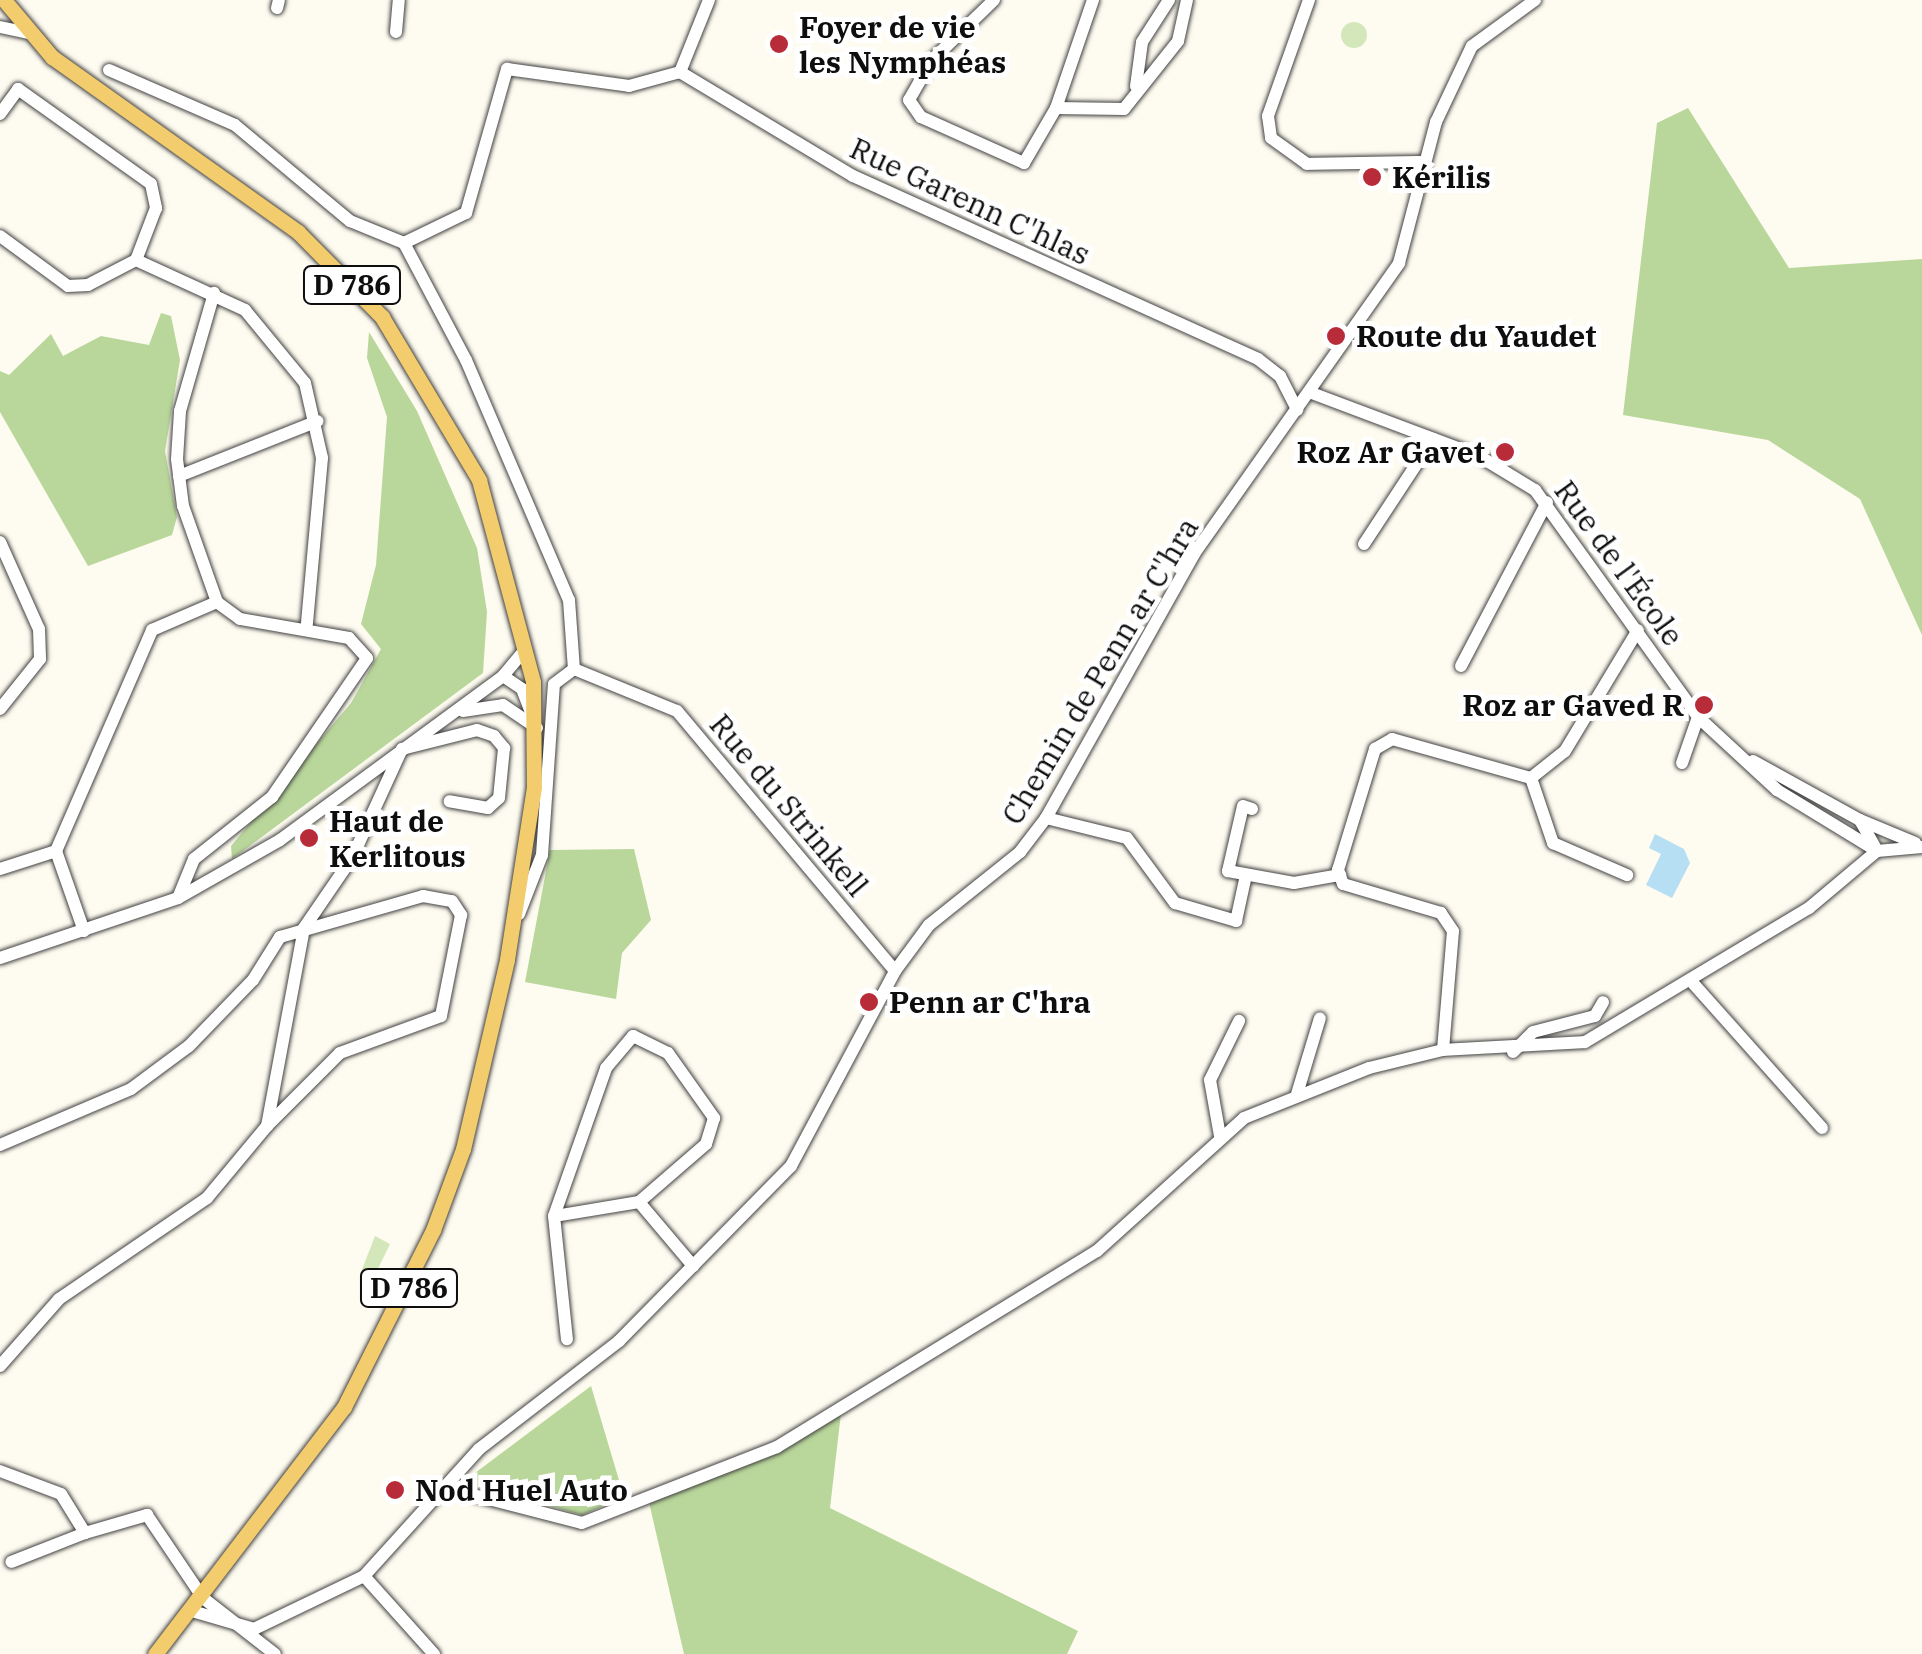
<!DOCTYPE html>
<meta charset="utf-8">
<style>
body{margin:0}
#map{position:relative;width:1922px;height:1654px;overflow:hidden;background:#fefbf0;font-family:"IBM Plex Serif",serif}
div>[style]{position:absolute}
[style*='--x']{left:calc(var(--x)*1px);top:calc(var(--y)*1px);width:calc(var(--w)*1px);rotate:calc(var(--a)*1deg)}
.green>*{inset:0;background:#d4e7bb}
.round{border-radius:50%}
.forest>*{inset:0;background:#b9d79b}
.water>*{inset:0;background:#b7dff3}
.roads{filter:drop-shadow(0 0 2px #414141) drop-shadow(0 0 2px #414141)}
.minor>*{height:12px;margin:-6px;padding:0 6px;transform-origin:6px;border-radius:6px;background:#fff}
.major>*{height:15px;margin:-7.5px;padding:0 7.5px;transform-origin:7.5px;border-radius:7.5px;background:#f2cc6d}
.dots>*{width:28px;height:28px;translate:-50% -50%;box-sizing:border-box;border:5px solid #fff;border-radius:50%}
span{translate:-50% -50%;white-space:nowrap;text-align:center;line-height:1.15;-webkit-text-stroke:10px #fff;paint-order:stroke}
.shield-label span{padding:2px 8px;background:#fff;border:2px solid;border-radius:8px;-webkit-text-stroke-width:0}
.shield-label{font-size:28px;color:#0e0e0e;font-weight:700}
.poi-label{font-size:30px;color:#0e0e0e;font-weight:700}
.left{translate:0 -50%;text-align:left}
.right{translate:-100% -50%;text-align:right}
.street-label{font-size:30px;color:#0e0e0e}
</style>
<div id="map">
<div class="green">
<i class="round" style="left:1341px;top:22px;width:26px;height:26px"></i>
<i style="clip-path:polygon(375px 1236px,390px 1244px,373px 1279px,361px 1272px)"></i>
</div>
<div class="forest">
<i style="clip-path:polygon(1688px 108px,1789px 268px,1922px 259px,1922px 635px,1860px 499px,1768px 440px,1623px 415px,1657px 123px)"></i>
<i style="clip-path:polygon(161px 313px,171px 316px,180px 360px,165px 451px,177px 517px,172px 535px,88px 566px,0 412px,0 371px,9px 375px,51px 334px,63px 356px,101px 336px,149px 345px)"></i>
<i style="clip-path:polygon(369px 332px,417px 411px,477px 548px,487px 612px,483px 673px,232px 859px,231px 846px,351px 703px,381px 649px,361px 624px,376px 565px,387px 417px,367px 358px)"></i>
<i style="clip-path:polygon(634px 849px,651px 920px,622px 953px,616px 999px,525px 982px,550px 850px)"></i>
<i style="clip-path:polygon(591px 1386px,624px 1497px,582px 1515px,463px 1482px)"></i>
<i style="clip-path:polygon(841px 1413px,830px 1508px,1078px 1631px,1067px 1654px,684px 1654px,648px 1498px)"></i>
</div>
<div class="water">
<i style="clip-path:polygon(1655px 834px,1684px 849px,1690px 863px,1672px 898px,1646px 885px,1661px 854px,1649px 848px)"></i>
</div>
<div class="roads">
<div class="minor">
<i style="--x:709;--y:0;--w:78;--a:111.9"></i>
<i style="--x:680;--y:72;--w:202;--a:31"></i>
<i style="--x:853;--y:176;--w:444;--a:24.3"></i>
<i style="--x:1258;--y:359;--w:28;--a:38"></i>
<i style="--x:1280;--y:376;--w:38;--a:63"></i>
<i style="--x:994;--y:0;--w:86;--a:135.9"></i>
<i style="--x:932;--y:60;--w:46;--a:119.9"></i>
<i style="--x:909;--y:100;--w:21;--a:55"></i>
<i style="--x:921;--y:117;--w:113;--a:24.1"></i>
<i style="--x:1024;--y:163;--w:64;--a:-59.8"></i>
<i style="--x:1093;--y:0;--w:114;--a:108.9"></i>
<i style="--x:1056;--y:108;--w:68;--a:0.8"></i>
<i style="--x:1124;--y:109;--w:87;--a:-51.5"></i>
<i style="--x:1178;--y:41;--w:42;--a:-77.6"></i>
<i style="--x:1309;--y:0;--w:123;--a:109.5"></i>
<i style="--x:1268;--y:116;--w:22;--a:82"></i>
<i style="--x:1271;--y:138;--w:44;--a:35.8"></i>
<i style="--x:1307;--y:164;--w:118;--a:-1"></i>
<i style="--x:277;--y:8;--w:8;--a:-76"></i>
<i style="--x:0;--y:27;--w:30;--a:12"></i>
<i style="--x:396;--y:32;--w:32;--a:-85"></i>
<i style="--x:109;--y:70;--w:137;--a:23.6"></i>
<i style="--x:235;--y:125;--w:150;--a:39.9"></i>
<i style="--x:350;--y:221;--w:58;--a:22.2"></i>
<i style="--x:404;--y:243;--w:69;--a:-25.8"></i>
<i style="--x:466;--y:213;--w:150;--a:-74.1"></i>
<i style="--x:507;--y:69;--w:123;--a:7.9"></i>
<i style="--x:629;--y:86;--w:53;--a:-15.4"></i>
<i style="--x:1136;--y:86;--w:44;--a:-82.2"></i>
<i style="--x:1142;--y:42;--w:50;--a:-57.3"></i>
<i style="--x:0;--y:114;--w:31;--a:-54"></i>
<i style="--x:18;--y:89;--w:163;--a:35.5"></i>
<i style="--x:151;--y:184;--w:25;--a:78"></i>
<i style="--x:156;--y:208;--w:56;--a:111"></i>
<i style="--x:136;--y:260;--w:54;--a:152.5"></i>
<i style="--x:88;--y:285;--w:20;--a:177"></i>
<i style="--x:68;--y:286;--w:84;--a:-143.7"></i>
<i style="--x:404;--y:243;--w:132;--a:62.1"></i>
<i style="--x:466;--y:360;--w:261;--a:66.8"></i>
<i style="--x:569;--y:600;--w:69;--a:85.9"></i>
<i style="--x:136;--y:260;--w:120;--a:24.6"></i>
<i style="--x:245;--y:310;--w:94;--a:50.6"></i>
<i style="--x:305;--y:383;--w:77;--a:77.2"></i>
<i style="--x:322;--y:458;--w:167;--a:95.2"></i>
<i style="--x:1309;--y:392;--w:182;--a:20.6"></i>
<i style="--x:1479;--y:456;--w:66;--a:31.3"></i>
<i style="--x:1535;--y:490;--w:279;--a:54.3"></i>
<i style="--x:1698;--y:717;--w:108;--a:42.7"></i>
<i style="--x:1777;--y:790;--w:117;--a:31.4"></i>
<i style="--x:1877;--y:851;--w:45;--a:-5.1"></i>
<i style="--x:179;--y:476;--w:149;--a:-21.6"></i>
<i style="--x:0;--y:542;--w:95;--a:65.9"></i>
<i style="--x:39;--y:629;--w:30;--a:88"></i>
<i style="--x:40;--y:659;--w:64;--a:128.7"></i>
<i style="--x:1364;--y:544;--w:126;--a:-56.7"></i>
<i style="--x:1461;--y:666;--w:185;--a:-62.3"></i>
<i style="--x:574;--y:669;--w:111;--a:22.2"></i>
<i style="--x:677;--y:711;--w:339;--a:50"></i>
<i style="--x:503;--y:676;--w:33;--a:-50"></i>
<i style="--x:463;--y:711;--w:40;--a:-8.5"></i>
<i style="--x:503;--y:705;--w:41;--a:34.1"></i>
<i style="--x:1753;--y:761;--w:122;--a:28.9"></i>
<i style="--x:1860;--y:820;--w:33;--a:61"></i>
<i style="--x:1682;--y:763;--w:49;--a:-70.8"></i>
<i style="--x:1531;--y:778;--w:69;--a:71.3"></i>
<i style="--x:1553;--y:843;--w:81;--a:23.4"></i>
<i style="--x:1252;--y:809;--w:9;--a:-162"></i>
<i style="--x:1243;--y:806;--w:67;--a:103"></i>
<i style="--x:1228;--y:871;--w:67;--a:10.3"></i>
<i style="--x:1294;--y:883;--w:47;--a:-9.9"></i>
<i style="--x:1046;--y:818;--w:83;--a:13.9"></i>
<i style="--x:1127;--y:838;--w:81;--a:53.6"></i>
<i style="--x:1175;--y:903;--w:64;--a:16.4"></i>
<i style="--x:1236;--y:921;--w:47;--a:-77.7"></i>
<i style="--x:1860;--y:820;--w:60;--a:22.7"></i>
<i style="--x:0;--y:869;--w:59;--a:-17.8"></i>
<i style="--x:178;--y:898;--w:42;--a:-67.7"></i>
<i style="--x:194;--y:859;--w:100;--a:-38.5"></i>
<i style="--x:272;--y:797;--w:168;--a:-55.6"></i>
<i style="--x:367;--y:658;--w:27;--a:-132"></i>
<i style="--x:349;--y:638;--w:111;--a:-170.1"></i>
<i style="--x:240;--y:619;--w:29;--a:-144"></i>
<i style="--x:217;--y:602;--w:102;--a:-109.5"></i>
<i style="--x:183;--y:506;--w:47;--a:-97.3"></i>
<i style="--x:177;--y:459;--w:48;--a:-86.4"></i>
<i style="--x:180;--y:411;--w:123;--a:-73.9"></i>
<i style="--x:519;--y:914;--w:63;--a:-68.7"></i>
<i style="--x:542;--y:855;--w:171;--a:-86"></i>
<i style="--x:554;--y:684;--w:25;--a:-37"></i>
<i style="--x:84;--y:931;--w:85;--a:-109.3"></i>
<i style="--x:56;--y:851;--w:241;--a:-66.5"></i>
<i style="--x:152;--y:630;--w:71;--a:-23.3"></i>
<i style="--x:0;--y:958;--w:188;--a:-18.6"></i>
<i style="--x:178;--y:898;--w:117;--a:-29.6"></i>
<i style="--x:280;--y:840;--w:277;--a:-36.3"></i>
<i style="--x:503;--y:676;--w:23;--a:34"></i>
<i style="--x:522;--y:689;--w:28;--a:69"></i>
<i style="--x:1691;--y:981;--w:197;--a:48.3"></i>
<i style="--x:1443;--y:1050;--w:119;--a:-85.2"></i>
<i style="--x:1453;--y:931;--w:22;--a:-124"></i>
<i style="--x:1441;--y:913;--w:102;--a:-163.5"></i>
<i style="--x:1343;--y:884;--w:15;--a:-110"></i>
<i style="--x:1338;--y:870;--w:127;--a:-73"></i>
<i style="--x:1375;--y:749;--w:20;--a:-30"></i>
<i style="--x:1392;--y:739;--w:144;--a:15.7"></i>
<i style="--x:1531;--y:778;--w:43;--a:-38.5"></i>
<i style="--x:1565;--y:751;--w:141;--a:-58.9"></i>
<i style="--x:1513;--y:1052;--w:28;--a:-45"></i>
<i style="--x:1533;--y:1032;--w:64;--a:-14.5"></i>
<i style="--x:1595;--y:1016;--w:16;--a:-60"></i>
<i style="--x:1297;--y:1094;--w:79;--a:-73.2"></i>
<i style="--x:1220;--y:1136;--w:57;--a:-100.1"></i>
<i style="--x:1210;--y:1080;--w:66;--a:-63.8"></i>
<i style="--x:0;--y:1145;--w:142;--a:-23.1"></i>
<i style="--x:131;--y:1089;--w:72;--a:-36.6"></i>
<i style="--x:189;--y:1046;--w:92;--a:-45.9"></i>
<i style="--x:253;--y:980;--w:51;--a:-57.9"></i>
<i style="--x:280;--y:937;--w:149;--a:-16"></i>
<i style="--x:423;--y:896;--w:29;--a:10"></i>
<i style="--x:452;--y:901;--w:17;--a:57"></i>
<i style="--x:461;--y:915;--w:103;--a:101.2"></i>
<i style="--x:441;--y:1016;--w:108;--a:159.9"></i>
<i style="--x:340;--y:1053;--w:103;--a:135"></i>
<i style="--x:639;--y:1202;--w:86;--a:170.6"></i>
<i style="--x:554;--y:1216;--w:157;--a:-70.6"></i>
<i style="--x:606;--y:1068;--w:42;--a:-49.8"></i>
<i style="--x:633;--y:1036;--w:39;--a:26"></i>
<i style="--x:668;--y:1053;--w:80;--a:54.7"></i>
<i style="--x:714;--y:1118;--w:27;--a:107"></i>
<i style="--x:706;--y:1144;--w:89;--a:139.1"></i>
<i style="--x:639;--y:1202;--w:84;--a:49.8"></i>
<i style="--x:554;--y:1216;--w:124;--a:84"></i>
<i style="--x:0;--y:1366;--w:89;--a:-48.6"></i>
<i style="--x:59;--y:1299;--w:179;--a:-34.3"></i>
<i style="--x:207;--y:1198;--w:94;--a:-50.2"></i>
<i style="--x:267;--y:1126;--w:201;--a:-79.4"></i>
<i style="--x:304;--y:928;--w:85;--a:-55.6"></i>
<i style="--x:352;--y:858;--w:120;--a:-65.4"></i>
<i style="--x:402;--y:749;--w:77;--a:-14.2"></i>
<i style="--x:477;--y:730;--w:18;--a:19"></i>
<i style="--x:494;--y:736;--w:16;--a:50"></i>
<i style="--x:504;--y:748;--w:50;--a:95.7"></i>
<i style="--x:499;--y:798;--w:15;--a:138"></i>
<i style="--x:488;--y:808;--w:39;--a:-170"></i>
<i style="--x:0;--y:1471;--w:65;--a:20.7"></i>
<i style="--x:61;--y:1494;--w:46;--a:58.4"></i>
<i style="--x:85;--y:1533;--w:79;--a:158.6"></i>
<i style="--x:446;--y:1488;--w:140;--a:14.4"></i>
<i style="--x:582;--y:1523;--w:209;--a:-21.3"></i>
<i style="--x:777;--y:1447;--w:375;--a:-31.5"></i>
<i style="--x:1097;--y:1251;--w:198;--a:-42.1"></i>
<i style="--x:1244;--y:1118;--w:135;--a:-21.8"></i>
<i style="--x:1369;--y:1068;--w:76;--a:-13.7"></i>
<i style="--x:1443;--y:1050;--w:142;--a:-3.2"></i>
<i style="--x:1585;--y:1042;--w:261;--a:-30.9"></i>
<i style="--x:1809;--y:908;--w:89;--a:-40"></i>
<i style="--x:85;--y:1533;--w:65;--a:-16.2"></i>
<i style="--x:147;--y:1515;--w:100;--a:56"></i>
<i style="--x:203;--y:1598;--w:91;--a:37.9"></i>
<i style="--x:364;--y:1576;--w:105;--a:48.1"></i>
<i style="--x:192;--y:1611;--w:65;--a:16.2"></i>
<i style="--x:254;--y:1629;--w:122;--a:-25.7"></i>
<i style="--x:364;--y:1576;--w:171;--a:-47.8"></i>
<i style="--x:479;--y:1449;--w:177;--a:-37.6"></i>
<i style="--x:619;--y:1341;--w:245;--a:-45.5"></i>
<i style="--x:791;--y:1166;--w:221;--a:-61.9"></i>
<i style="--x:895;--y:971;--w:57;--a:-53.5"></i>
<i style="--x:929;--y:925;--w:117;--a:-38.7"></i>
<i style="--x:1020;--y:852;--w:43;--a:-52.6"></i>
<i style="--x:1046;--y:818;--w:303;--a:-60.7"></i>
<i style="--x:1194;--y:554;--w:356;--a:-54.8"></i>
<i style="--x:1399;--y:263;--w:146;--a:-75.3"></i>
<i style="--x:1436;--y:122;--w:84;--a:-64.7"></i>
<i style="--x:1472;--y:46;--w:78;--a:-36.1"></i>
</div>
<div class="major">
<i style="--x:4;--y:0;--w:75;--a:49.9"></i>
<i style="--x:52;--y:57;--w:302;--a:35.4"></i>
<i style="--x:298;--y:232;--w:120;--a:45.3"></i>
<i style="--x:382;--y:317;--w:190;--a:59.2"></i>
<i style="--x:479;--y:480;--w:209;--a:75"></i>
<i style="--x:533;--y:682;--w:105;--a:89.5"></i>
<i style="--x:534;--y:787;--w:175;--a:98.9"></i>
<i style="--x:507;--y:960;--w:194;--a:103.1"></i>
<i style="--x:463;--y:1149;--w:86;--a:110.3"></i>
<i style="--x:433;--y:1230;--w:198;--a:116.7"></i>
<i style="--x:344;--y:1407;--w:311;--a:127.4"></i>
</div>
</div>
<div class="dots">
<i style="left:779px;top:44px;background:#b82c39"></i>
<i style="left:1372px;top:177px;background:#b82c39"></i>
<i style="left:1336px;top:336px;background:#b82c39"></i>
<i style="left:1505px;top:452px;background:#b82c39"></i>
<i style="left:1704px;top:705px;background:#b82c39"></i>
<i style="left:309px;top:838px;background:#b82c39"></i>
<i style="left:869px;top:1002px;background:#b82c39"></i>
<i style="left:395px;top:1490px;background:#b82c39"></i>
</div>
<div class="shield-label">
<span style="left:352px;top:285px">D 786</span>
<span style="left:409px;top:1288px">D 786</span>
</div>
<div class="poi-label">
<span class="left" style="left:799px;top:44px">Foyer de vie<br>les Nymphéas</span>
<span class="left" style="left:1392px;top:177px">Kérilis</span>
<span class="left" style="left:1356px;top:336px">Route du Yaudet</span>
<span class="right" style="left:1485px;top:452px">Roz Ar Gavet</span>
<span class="right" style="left:1684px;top:705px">Roz ar Gaved R</span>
<span class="left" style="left:329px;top:838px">Haut de<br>Kerlitous</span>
<span class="left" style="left:889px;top:1002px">Penn ar C'hra</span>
<span class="left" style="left:415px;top:1490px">Nod Huel Auto</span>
</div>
<div class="street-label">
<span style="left:970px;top:201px;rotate:25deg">Rue Garenn C'hlas</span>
<span style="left:1619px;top:563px;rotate:54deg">Rue de l'École</span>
<span style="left:1100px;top:671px;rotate:-59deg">Chemin de Penn ar C'hra</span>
<span style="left:789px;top:805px;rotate:50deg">Rue du Strinkell</span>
</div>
</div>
